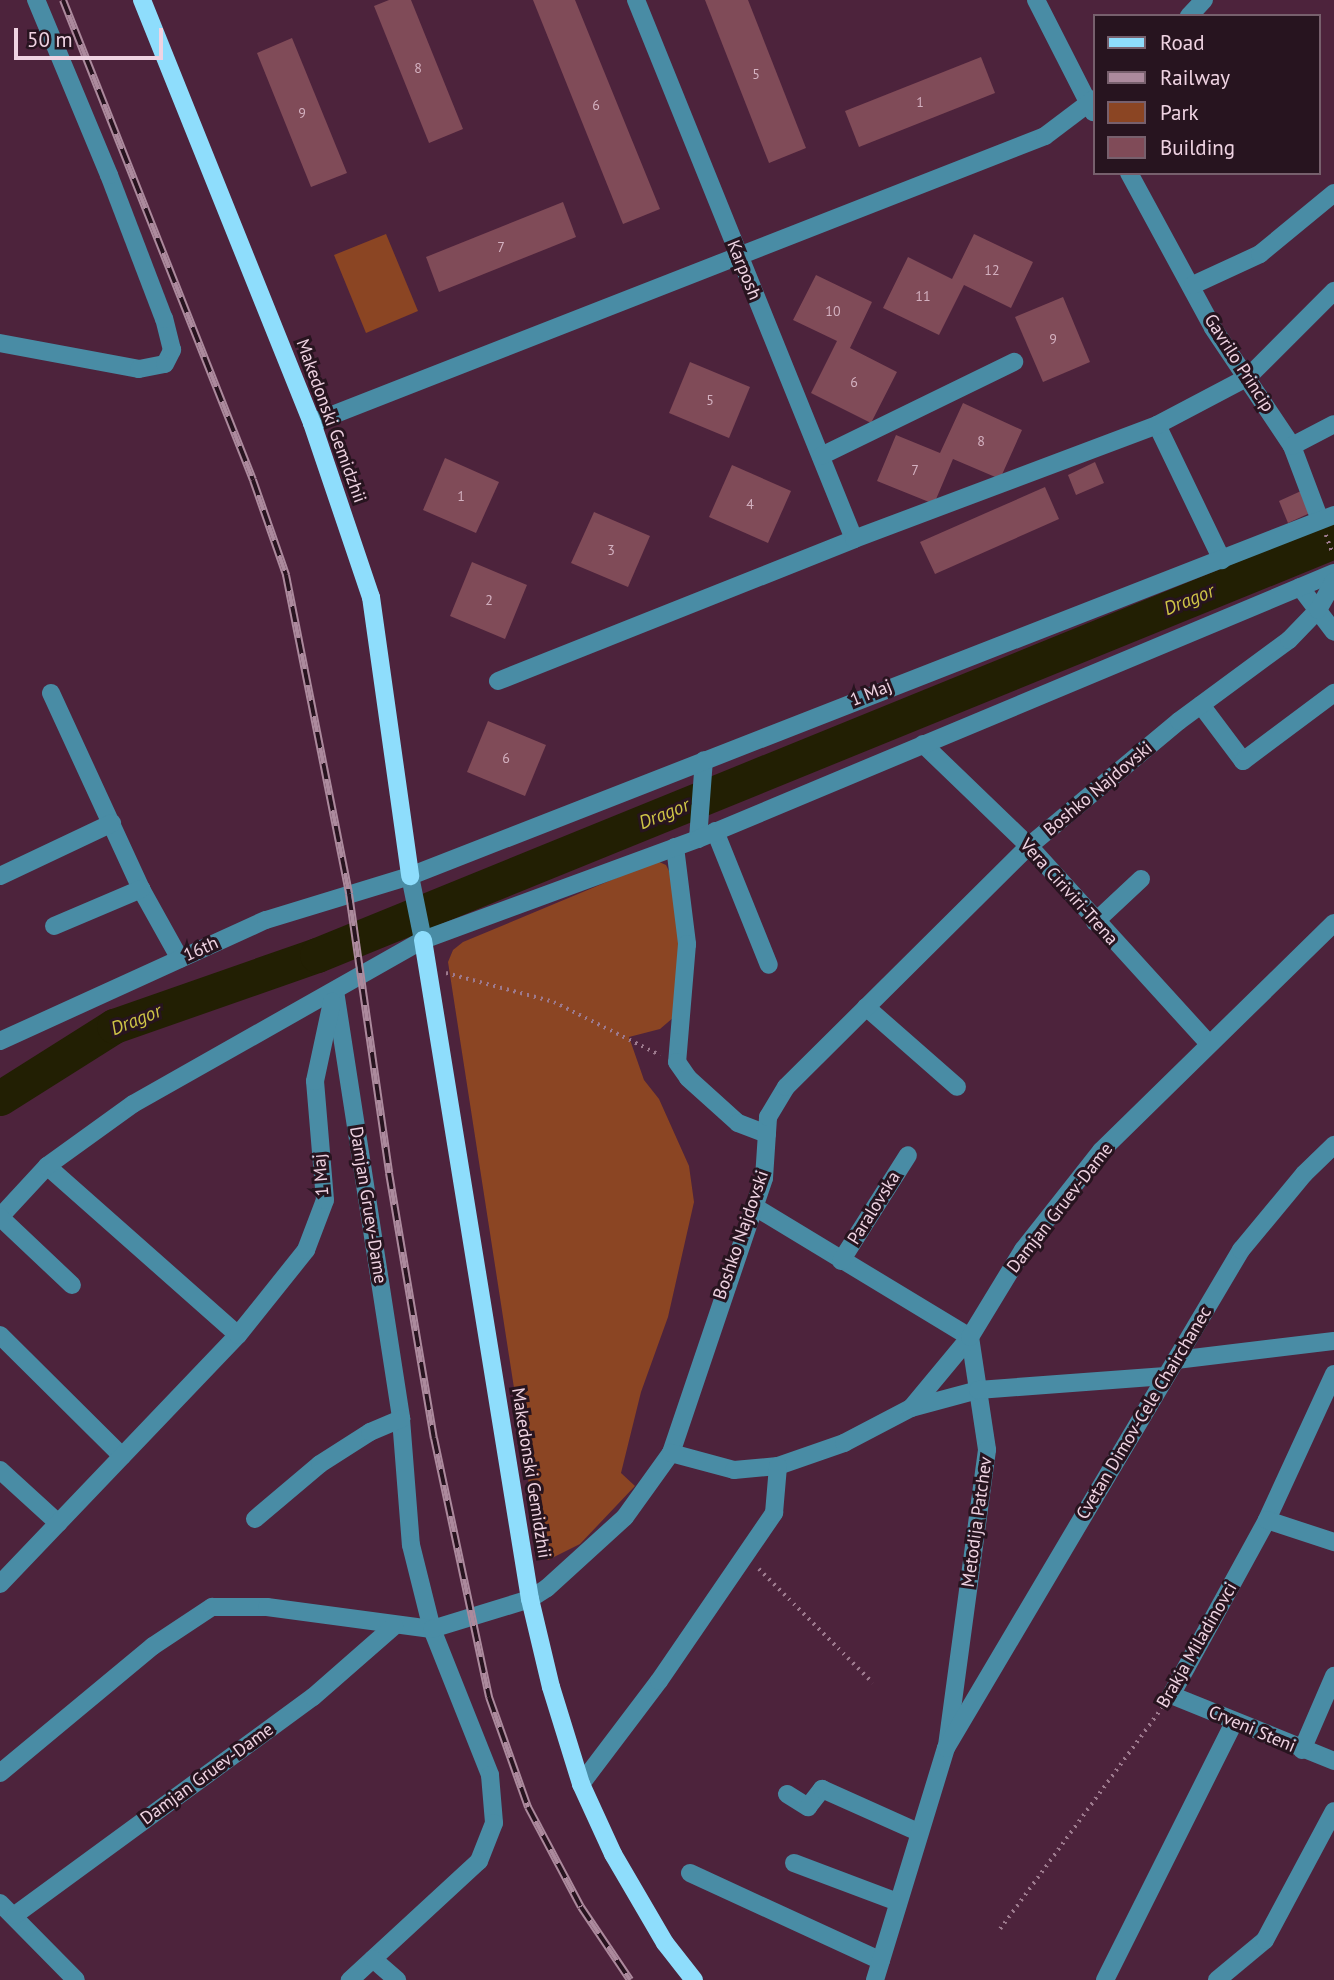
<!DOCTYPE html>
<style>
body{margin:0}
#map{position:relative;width:1334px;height:1980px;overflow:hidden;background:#4d233c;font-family:"PT Sans",sans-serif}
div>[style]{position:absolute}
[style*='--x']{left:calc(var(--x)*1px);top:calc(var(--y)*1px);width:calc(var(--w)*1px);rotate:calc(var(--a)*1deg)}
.green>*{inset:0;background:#8b4523}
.river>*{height:35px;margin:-17.5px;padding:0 17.5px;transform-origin:17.5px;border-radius:17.5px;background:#221f03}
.building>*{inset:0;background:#804b58}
.path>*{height:3.5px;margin-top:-1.75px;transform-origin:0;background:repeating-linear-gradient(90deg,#9d7a8e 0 2px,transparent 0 7px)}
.minor>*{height:18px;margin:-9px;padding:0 9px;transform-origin:9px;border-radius:9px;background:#498ca5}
.major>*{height:18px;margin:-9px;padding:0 9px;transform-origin:9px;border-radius:9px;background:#8eddfc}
.rail>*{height:8px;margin-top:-4px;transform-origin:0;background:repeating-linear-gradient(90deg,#27141f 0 16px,#ac8a9d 0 32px);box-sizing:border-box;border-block:2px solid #ac8a9d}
span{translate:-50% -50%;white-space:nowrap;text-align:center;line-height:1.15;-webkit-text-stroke:6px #27141f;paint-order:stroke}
.number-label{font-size:14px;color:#d3b1c0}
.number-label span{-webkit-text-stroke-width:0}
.street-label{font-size:18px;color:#efd3e2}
.water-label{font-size:19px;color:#cec446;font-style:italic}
.legend{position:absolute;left:1093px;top:14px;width:228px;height:161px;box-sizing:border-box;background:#27141f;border:2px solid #77606d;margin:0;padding:9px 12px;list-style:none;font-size:21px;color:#efd3e2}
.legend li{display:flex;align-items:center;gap:14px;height:35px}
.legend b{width:35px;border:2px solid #77606d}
.scale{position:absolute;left:14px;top:28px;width:149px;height:32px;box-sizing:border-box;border:4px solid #efd3e2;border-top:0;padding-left:9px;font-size:21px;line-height:24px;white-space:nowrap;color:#efd3e2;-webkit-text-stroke:5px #27141f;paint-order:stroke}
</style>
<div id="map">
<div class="green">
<i style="clip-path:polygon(386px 234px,418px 311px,366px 333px,334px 255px)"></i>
<i style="clip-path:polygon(657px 861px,666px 865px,674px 881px,679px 951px,674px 1017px,660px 1029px,629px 1037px,644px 1080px,659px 1099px,689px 1166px,694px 1202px,668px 1317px,641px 1392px,621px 1473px,635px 1486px,580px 1544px,548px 1560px,538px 1543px,448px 962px,453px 950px,463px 942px)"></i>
</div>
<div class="river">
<i style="--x:0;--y:1098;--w:135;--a:-32.3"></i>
<i style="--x:114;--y:1026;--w:215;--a:-19.3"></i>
<i style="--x:317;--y:955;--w:1098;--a:-22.15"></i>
</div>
<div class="building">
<i style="clip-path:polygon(389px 0,411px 0,463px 129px,429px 143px,374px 6px)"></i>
<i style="clip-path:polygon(533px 0,575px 0,660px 209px,623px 224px)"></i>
<i style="clip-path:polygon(705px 0,748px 0,806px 148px,769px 163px)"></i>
<i style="clip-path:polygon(292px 38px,347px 173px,311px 187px,257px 53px)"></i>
<i style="clip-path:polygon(981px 57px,995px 93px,859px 147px,845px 111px)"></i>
<i style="clip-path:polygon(563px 202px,576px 237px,439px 292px,426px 257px)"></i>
<i style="clip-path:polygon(974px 234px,1033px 262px,1011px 308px,964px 285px,939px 335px,883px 308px,908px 257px,952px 279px)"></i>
<i style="clip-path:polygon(816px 275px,872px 302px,850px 348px,897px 372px,871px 423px,811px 393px,837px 341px,793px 320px)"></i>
<i style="clip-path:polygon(1063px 297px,1090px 362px,1043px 382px,1015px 317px)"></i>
<i style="clip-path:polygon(690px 362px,750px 387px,729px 438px,669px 413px)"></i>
<i style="clip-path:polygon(963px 403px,1022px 430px,1000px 479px,953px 459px,934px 504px,877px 481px,896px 435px,940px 453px)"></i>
<i style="clip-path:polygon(445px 458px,499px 482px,476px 533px,423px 510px)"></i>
<i style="clip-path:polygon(1095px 462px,1104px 483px,1076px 495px,1068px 475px)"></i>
<i style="clip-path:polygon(732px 465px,791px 491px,768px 543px,709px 517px)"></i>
<i style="clip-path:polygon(1045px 487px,1059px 519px,935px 574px,920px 542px)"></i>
<i style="clip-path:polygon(1301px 491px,1310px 513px,1288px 523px,1279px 501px)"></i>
<i style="clip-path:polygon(594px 512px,650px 536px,628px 587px,571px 563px)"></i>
<i style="clip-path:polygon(472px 562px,527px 585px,505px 639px,450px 616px)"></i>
<i style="clip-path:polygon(488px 721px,546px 745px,525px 796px,467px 772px)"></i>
</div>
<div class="path">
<i style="--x:1326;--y:535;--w:20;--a:70"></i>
<i style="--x:446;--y:973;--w:112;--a:15"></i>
<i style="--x:554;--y:1002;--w:119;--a:26.6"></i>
<i style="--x:759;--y:1569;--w:161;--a:45"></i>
<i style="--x:1000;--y:1929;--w:274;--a:-53.8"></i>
</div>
<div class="minor">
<i style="--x:636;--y:0;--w:581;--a:67.98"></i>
<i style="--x:1036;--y:0;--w:126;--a:63"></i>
<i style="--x:1189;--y:16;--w:22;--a:-47"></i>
<i style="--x:1129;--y:173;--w:176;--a:61.5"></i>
<i style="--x:1213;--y:328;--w:142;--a:56.2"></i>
<i style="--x:1292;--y:446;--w:79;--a:69.3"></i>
<i style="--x:1193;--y:285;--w:74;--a:-24.8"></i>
<i style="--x:1260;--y:254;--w:96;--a:-39.5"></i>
<i style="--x:0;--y:343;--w:141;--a:10.6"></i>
<i style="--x:139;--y:369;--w:26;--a:-11"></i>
<i style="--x:165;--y:364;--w:16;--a:-63"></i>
<i style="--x:172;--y:350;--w:32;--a:-104"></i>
<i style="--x:164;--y:319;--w:154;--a:-110.9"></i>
<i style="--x:109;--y:175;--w:190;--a:-112.6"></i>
<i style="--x:312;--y:423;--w:787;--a:-21.38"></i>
<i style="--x:1045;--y:136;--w:61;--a:-37.1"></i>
<i style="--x:1157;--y:425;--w:150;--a:64.3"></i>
<i style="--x:1292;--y:446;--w:47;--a:-27.6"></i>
<i style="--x:821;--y:456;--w:215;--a:-26"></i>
<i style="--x:1300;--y:587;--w:56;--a:52.9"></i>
<i style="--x:498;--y:681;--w:383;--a:-21.7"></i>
<i style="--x:854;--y:539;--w:324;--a:-20.6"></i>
<i style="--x:1157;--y:425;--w:103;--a:-27.8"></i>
<i style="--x:1248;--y:377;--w:122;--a:-45"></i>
<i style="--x:51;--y:693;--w:216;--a:65.3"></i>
<i style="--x:141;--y:889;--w:80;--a:60.9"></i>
<i style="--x:1201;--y:705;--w:70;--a:53.1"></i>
<i style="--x:1243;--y:761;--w:114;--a:-36.8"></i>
<i style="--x:923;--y:744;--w:147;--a:43.9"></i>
<i style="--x:1029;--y:846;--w:268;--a:47.7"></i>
<i style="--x:715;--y:831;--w:144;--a:68.1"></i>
<i style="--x:698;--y:839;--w:79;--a:-85.7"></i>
<i style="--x:675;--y:847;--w:98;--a:82.9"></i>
<i style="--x:687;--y:944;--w:118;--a:94.8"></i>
<i style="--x:677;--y:1062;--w:19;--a:55"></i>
<i style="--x:688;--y:1078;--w:67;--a:42"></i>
<i style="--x:738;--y:1123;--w:31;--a:21"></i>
<i style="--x:0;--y:876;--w:124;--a:-25.3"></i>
<i style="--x:410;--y:876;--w:65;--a:78.5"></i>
<i style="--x:1095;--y:922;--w:63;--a:-43.1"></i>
<i style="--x:54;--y:926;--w:95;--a:-23"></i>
<i style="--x:335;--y:991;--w:433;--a:81.2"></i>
<i style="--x:401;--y:1419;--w:126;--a:85.5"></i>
<i style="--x:411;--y:1545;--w:87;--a:76"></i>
<i style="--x:432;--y:1629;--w:157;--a:68.3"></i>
<i style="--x:490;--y:1775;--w:48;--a:85.2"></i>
<i style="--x:494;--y:1823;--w:41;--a:111.5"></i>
<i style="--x:479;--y:1861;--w:176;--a:137.3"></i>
<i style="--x:866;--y:1007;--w:121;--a:41.3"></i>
<i style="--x:0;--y:1041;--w:292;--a:-24.5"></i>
<i style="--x:266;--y:920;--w:151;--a:-17"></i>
<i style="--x:410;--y:876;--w:992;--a:-21.34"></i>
<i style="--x:47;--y:1166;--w:255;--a:41.5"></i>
<i style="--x:755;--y:1207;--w:251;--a:31.2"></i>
<i style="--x:970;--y:1337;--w:114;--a:81.4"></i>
<i style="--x:987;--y:1450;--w:298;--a:97.7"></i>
<i style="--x:0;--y:1217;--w:69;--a:-47.3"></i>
<i style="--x:47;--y:1166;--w:106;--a:-35.8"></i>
<i style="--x:133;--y:1104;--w:333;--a:-29.5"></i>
<i style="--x:423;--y:940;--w:293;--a:-20.2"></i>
<i style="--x:698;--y:839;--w:689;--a:-22.7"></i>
<i style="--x:0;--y:1217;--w:99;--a:43.4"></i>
<i style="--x:841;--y:1261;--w:125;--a:-57.7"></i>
<i style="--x:0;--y:1335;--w:172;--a:44.8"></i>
<i style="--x:1176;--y:1360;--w:159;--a:-6.9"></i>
<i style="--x:1334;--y:1374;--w:161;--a:114.7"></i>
<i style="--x:1267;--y:1520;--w:200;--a:118.7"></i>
<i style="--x:1171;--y:1695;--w:176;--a:22"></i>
<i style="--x:911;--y:1408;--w:69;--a:-15"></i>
<i style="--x:978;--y:1390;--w:188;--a:-4.3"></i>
<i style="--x:671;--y:1453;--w:290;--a:-71.3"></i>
<i style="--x:764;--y:1178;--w:61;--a:-86.2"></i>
<i style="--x:768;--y:1117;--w:35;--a:-59"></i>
<i style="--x:786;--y:1087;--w:342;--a:-44.8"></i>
<i style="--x:1029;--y:846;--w:195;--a:-39.8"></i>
<i style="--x:1179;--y:721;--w:137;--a:-36.4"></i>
<i style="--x:1289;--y:640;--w:42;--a:-46"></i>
<i style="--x:1318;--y:610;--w:33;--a:-61"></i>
<i style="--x:0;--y:1470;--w:79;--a:42.4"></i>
<i style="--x:255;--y:1519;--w:85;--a:-40.2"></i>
<i style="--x:320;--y:1464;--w:59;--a:-32.6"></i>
<i style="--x:370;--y:1432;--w:34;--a:-23"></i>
<i style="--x:1267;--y:1520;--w:71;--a:18.2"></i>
<i style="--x:0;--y:1584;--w:344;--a:-46.3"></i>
<i style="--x:238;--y:1335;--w:109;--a:-51.3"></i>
<i style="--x:306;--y:1250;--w:53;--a:-69.2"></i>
<i style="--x:325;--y:1200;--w:119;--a:-94.8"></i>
<i style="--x:315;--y:1081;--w:81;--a:-77.9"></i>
<i style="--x:1302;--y:1750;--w:81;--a:-66.6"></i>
<i style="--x:0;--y:1773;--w:199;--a:-39.7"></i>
<i style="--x:153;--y:1646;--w:71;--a:-33.5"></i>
<i style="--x:212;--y:1607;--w:55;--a:0"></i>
<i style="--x:267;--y:1607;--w:166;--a:7.6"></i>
<i style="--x:432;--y:1629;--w:102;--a:-17"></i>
<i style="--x:530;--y:1599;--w:20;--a:-33"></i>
<i style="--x:547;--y:1588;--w:105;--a:-42.3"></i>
<i style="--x:625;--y:1517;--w:79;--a:-54.3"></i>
<i style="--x:671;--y:1453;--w:65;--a:15.1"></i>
<i style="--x:734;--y:1470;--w:44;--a:-5.2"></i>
<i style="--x:778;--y:1466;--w:70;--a:-19.2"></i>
<i style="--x:844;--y:1443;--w:76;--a:-27.6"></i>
<i style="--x:911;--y:1408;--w:92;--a:-50.3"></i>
<i style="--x:970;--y:1337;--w:102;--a:-58.7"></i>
<i style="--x:1023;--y:1250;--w:126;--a:-51.8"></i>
<i style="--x:1101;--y:1151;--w:326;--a:-44.4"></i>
<i style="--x:581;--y:1784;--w:129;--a:-52.9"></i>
<i style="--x:659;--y:1681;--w:204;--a:-55.6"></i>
<i style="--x:774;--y:1513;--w:47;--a:-85.1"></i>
<i style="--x:787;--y:1794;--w:25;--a:32"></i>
<i style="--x:808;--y:1807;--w:23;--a:-52"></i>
<i style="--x:822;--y:1789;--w:105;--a:24.1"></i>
<i style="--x:794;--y:1863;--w:111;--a:20.6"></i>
<i style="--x:690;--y:1873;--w:210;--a:24.7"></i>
<i style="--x:0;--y:1903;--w:108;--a:45.4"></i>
<i style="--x:15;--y:1915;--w:369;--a:-36.2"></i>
<i style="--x:313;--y:1697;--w:108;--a:-41.2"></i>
<i style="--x:373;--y:1959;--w:32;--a:41"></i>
<i style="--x:875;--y:1980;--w:243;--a:-73"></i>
<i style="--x:946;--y:1748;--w:579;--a:-59.36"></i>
<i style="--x:1241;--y:1250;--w:99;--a:-50.3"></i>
<i style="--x:1304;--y:1174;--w:42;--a:-44"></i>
<i style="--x:1105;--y:1980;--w:288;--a:-63.4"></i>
<i style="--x:1217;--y:1980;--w:62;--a:-39.8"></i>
<i style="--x:1265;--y:1940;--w:146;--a:-61.9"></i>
</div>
<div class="major">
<i style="--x:142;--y:0;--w:456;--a:68.1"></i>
<i style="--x:312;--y:423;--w:184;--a:71.3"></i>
<i style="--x:371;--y:597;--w:282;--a:82"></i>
<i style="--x:423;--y:940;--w:668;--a:80.78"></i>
<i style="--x:530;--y:1599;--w:90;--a:76.6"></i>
<i style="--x:551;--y:1687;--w:102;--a:72.8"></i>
<i style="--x:581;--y:1784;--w:77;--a:65.4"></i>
<i style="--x:613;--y:1854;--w:103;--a:59.7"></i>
<i style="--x:665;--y:1943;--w:47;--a:51.9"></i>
</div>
<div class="rail">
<i style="--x:63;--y:0;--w:516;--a:68.4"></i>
<i style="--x:253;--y:480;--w:101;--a:70.8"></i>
<i style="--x:286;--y:575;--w:325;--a:78.8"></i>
<i style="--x:349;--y:894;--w:282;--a:81.8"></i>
<i style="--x:389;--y:1173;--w:269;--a:80.4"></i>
<i style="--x:434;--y:1438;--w:265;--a:78"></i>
<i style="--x:489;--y:1697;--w:117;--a:70.5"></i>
<i style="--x:528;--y:1807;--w:113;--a:62.1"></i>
<i style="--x:581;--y:1907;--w:88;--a:56.1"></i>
</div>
<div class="number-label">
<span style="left:418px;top:68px">8</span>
<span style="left:756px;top:74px">5</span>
<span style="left:920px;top:102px">1</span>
<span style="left:596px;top:105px">6</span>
<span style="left:302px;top:113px">9</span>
<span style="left:501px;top:247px">7</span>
<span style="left:992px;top:270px">12</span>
<span style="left:923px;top:296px">11</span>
<span style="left:833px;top:311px">10</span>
<span style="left:1053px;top:339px">9</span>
<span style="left:854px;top:382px">6</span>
<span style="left:710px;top:400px">5</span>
<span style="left:981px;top:441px">8</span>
<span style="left:915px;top:470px">7</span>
<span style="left:461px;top:496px">1</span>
<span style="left:750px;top:504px">4</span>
<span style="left:611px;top:550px">3</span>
<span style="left:489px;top:600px">2</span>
<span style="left:506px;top:758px">6</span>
</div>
<div class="street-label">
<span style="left:744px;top:270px;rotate:68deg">Karposh</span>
<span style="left:1239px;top:363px;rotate:57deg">Gavrilo Princip</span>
<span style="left:331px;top:421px;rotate:70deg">Makedonski Gemidzhii</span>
<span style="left:871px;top:693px;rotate:-22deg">1 Maj</span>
<span style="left:1098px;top:789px;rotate:-40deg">Boshko Najdovski</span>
<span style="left:1069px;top:892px;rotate:48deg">Vera Ciriviri-Trena</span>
<span style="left:201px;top:949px;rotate:-24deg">16th</span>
<span style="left:321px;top:1175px;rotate:-95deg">1 Maj</span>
<span style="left:368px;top:1205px;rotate:81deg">Damjan Gruev-Dame</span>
<span style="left:874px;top:1208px;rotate:-58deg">Paralovska</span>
<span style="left:1060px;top:1208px;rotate:-52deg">Damjan Gruev-Dame</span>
<span style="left:741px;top:1235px;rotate:-71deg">Boshko Najdovski</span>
<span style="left:1144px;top:1413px;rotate:-59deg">Cvetan Dimov-Cele Chairchanec</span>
<span style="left:531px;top:1473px;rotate:81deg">Makedonski Gemidzhii</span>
<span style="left:977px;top:1522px;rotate:-82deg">Metodija Patchev</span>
<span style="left:1197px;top:1645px;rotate:-60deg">Brakja Miladinovci</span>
<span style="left:1252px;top:1729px;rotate:23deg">Crveni Steni</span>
<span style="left:207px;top:1774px;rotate:-36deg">Damjan Gruev-Dame</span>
</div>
<div class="water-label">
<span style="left:1189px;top:600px;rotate:-22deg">Dragor</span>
<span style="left:664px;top:814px;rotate:-22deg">Dragor</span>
<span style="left:136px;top:1020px;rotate:-22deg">Dragor</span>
</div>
<ul class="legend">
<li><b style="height:9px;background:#8eddfc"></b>Road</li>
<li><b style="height:9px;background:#ac8a9d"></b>Railway</li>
<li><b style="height:19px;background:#8b4523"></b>Park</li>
<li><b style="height:19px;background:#804b58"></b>Building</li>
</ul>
<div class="scale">50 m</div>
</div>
